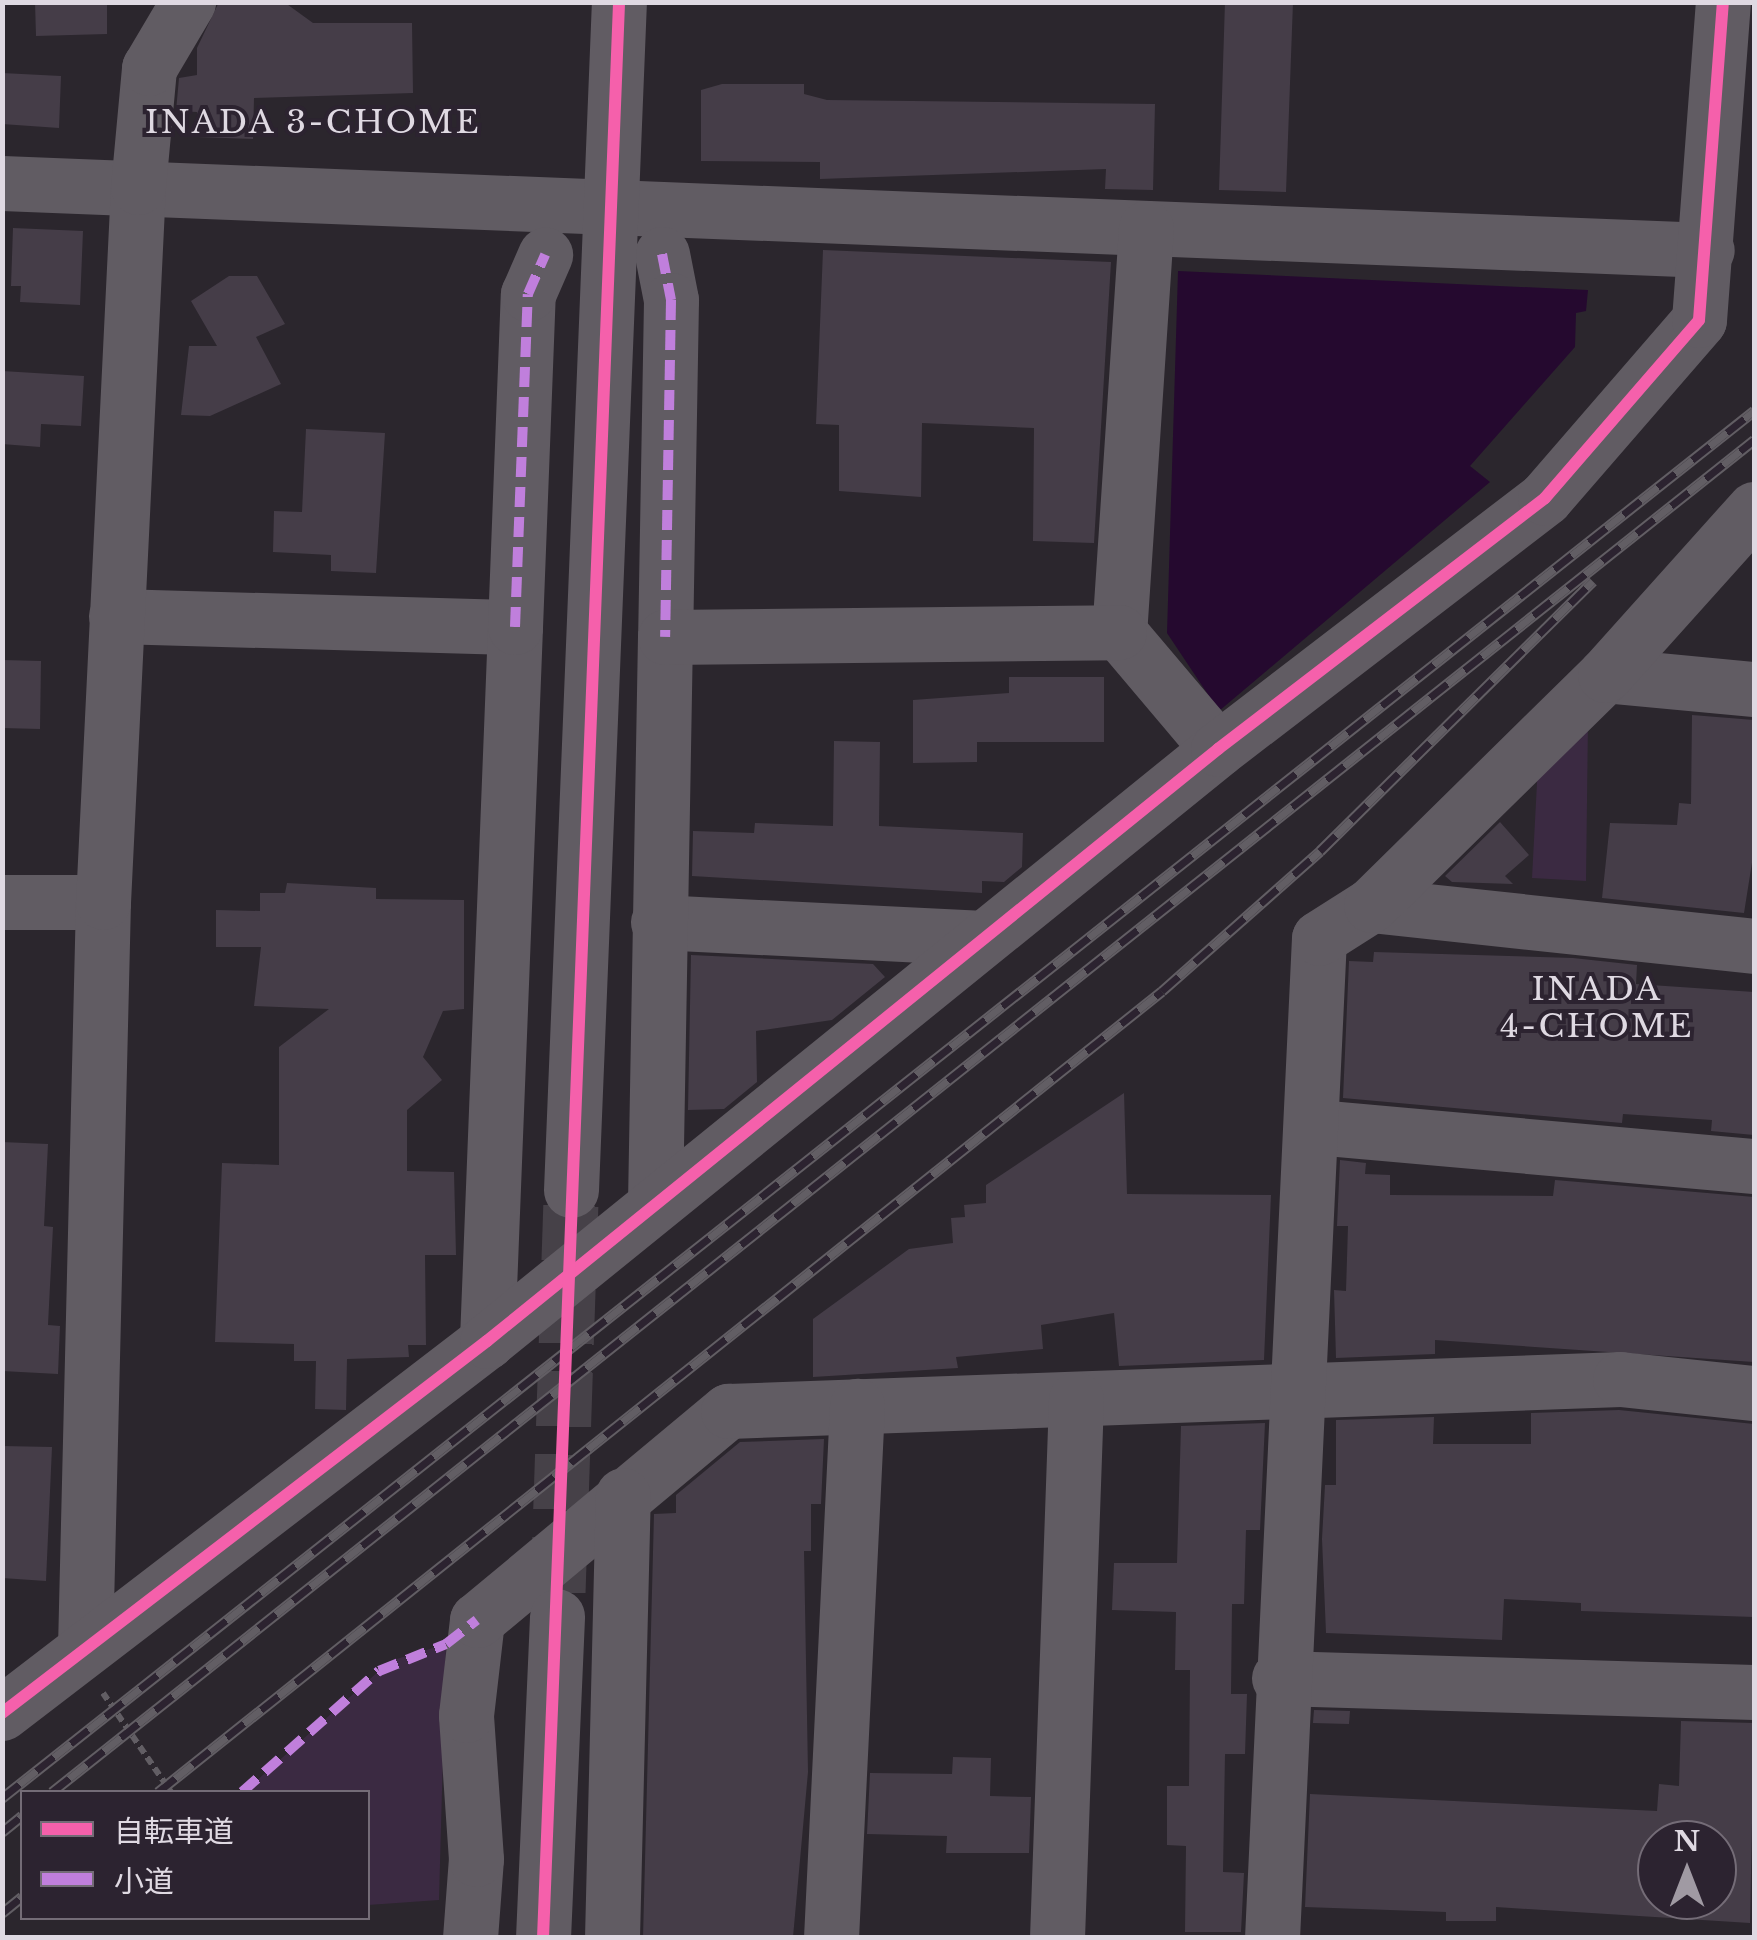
<!DOCTYPE html>
<meta charset="utf-8">
<style>
body{margin:0}
#map{position:relative;width:1757px;height:1940px;overflow:hidden;background:#2b262d;font-family:"Libre Baskerville","Noto Sans JP",serif}
div>[style]{position:absolute}
[style*='--x']{left:calc(var(--x)*1px);top:calc(var(--y)*1px);width:calc(var(--w)*1px);rotate:calc(var(--a)*1deg)}
.green>*{inset:0;background:#3b2a42}
.water>*{inset:0;background:#25092f}
.building>*{inset:0;background:#453d48}
.minor-tunnel>*{height:55px;margin-top:-27.5px;transform-origin:0;background:repeating-linear-gradient(90deg,#464148 0 55px,transparent 0 83px)}
.path>*{height:6px;margin-top:-3px;transform-origin:0;background:repeating-linear-gradient(90deg,#625e64 0 8px,transparent 0 13px)}
.minor>*{height:55px;margin:-27.5px;padding:0 27.5px;transform-origin:27.5px;border-radius:27.5px;background:#615c63}
.rail>*{height:11px;margin-top:-5.5px;transform-origin:0;background:repeating-linear-gradient(90deg,#2c2330 0 22px,#625e64 0 44px);box-sizing:border-box;border-block:2px solid #625e64}
.quiet>*{height:10px;margin-top:-5px;transform-origin:0;background:repeating-linear-gradient(90deg,#c07fdc 0 20px,transparent 0 30px)}
.cycleway>*{height:12px;margin:-6px;padding:0 6px;transform-origin:6px;border-radius:6px;background:#f560ab}
span{translate:-50% -50%;white-space:nowrap;text-align:center;line-height:1.15;-webkit-text-stroke:8px #2c2330;paint-order:stroke}
.neighbourhood-label{font-size:32px;color:#dfd9e2;letter-spacing:2.5px}
.frame{position:absolute;inset:0;border:5px solid #dfd9e2;pointer-events:none}
.legend{position:absolute;left:20px;top:1790px;width:350px;height:130px;box-sizing:border-box;background:#2c2330;border:2px solid #746c77;margin:0;padding:12px 18px;list-style:none;font-size:30px;color:#dfd9e2}
.legend li{display:flex;align-items:center;gap:20px;height:50px}
.legend b{width:50px;border:2px solid #746c77}
.north{position:absolute;left:1637px;top:1820px;width:100px;height:100px;box-sizing:border-box;background:#2c2330;border:2px solid #746c77;border-radius:50%;rotate:0deg;font-size:28px;font-weight:700;line-height:40px;text-align:center;color:#dfd9e2}
.north::after{content:'';display:block;margin:auto;width:35px;height:45px;background:#a09aa3;clip-path:polygon(50% 0,100% 100%,50% 72%,0 100%)}
</style>
<div id="map">
<div class="green">
<i style="clip-path:polygon(1588px 721px,1586px 881px,1532px 878px,1538px 764px)"></i>
<i style="clip-path:polygon(446px 1644px,439px 1900px,368px 1905px,368px 1792px,244px 1792px,390px 1661px)"></i>
</div>
<div class="water">
<i style="clip-path:polygon(1178px 271px,1588px 290px,1586px 311px,1576px 313px,1575px 347px,1470px 466px,1490px 482px,1219px 711px,1167px 633px)"></i>
</div>
<div class="building">
<i style="clip-path:polygon(35px 2px,107px 2px,107px 34px,36px 36px)"></i>
<i style="clip-path:polygon(219px 2px,284px 2px,313px 23px,412px 23px,413px 93px,254px 98px,253px 139px,197px 137px,197px 112px,176px 111px,179px 78px,197px 75px,197px 48px)"></i>
<i style="clip-path:polygon(1225px 2px,1293px 2px,1286px 192px,1219px 190px)"></i>
<i style="clip-path:polygon(2px 73px,61px 76px,59px 128px,2px 124px)"></i>
<i style="clip-path:polygon(722px 84px,804px 84px,804px 94px,827px 100px,1155px 104px,1153px 190px,1105px 189px,1106px 169px,820px 179px,820px 162px,701px 161px,701px 90px)"></i>
<i style="clip-path:polygon(13px 228px,83px 231px,80px 305px,20px 302px,21px 286px,11px 286px)"></i>
<i style="clip-path:polygon(823px 250px,1111px 262px,1094px 543px,1033px 541px,1034px 428px,922px 423px,921px 497px,839px 491px,839px 425px,816px 424px)"></i>
<i style="clip-path:polygon(229px 276px,257px 276px,285px 324px,256px 337px,281px 384px,210px 416px,181px 415px,189px 346px,217px 346px,191px 301px)"></i>
<i style="clip-path:polygon(2px 371px,84px 376px,81px 426px,41px 424px,40px 447px,2px 444px)"></i>
<i style="clip-path:polygon(306px 429px,385px 433px,376px 573px,331px 571px,331px 555px,273px 552px,274px 511px,302px 512px)"></i>
<i style="clip-path:polygon(2px 660px,41px 661px,40px 729px,2px 728px)"></i>
<i style="clip-path:polygon(1009px 677px,1104px 677px,1104px 742px,977px 742px,977px 762px,913px 763px,913px 700px,1009px 693px)"></i>
<i style="clip-path:polygon(1692px 715px,1754px 720px,1754px 850px,1744px 913px,1602px 898px,1610px 823px,1677px 825px,1679px 803px,1691px 804px)"></i>
<i style="clip-path:polygon(834px 741px,880px 742px,879px 826px,1023px 833px,1022px 867px,1004px 882px,982px 881px,982px 893px,692px 876px,693px 831px,754px 833px,755px 823px,833px 826px)"></i>
<i style="clip-path:polygon(1500px 822px,1529px 855px,1505px 876px,1513px 884px,1452px 882px,1445px 876px)"></i>
<i style="clip-path:polygon(287px 883px,376px 888px,376px 899px,464px 900px,464px 1009px,443px 1011px,423px 1057px,442px 1080px,407px 1110px,407px 1171px,454px 1172px,456px 1255px,425px 1255px,426px 1345px,408px 1345px,409px 1357px,347px 1359px,346px 1410px,315px 1409px,316px 1361px,294px 1361px,294px 1344px,215px 1342px,222px 1163px,279px 1165px,279px 1047px,329px 1009px,254px 1006px,261px 947px,216px 947px,216px 910px,260px 911px,260px 893px,285px 893px)"></i>
<i style="clip-path:polygon(1374px 952px,1573px 958px,1637px 965px,1636px 984px,1754px 992px,1754px 1135px,1711px 1131px,1712px 1120px,1623px 1114px,1622px 1123px,1343px 1098px,1349px 961px,1373px 962px)"></i>
<i style="clip-path:polygon(691px 955px,873px 964px,885px 977px,832px 1020px,756px 1031px,757px 1082px,724px 1109px,688px 1110px)"></i>
<i style="clip-path:polygon(1124px 1093px,1127px 1194px,1271px 1195px,1264px 1360px,1119px 1366px,1114px 1313px,1041px 1325px,1043px 1349px,956px 1357px,958px 1368px,813px 1377px,813px 1319px,909px 1249px,953px 1243px,951px 1218px,965px 1217px,964px 1205px,986px 1203px,986px 1185px)"></i>
<i style="clip-path:polygon(2px 1142px,48px 1144px,44px 1226px,53px 1227px,48px 1325px,60px 1326px,58px 1374px,2px 1371px)"></i>
<i style="clip-path:polygon(1340px 1160px,1366px 1163px,1365px 1174px,1390px 1175px,1390px 1195px,1553px 1196px,1555px 1180px,1754px 1197px,1754px 1362px,1435px 1340px,1435px 1354px,1336px 1358px,1334px 1290px,1346px 1291px,1348px 1226px,1337px 1226px)"></i>
<i style="clip-path:polygon(1619px 1410px,1754px 1424px,1754px 1617px,1581px 1611px,1581px 1603px,1504px 1599px,1502px 1640px,1326px 1633px,1322px 1539px,1325px 1485px,1336px 1485px,1336px 1420px,1434px 1417px,1433px 1444px,1531px 1444px,1531px 1413px)"></i>
<i style="clip-path:polygon(1265px 1423px,1260px 1530px,1246px 1530px,1244px 1604px,1232px 1604px,1231px 1694px,1247px 1694px,1245px 1754px,1225px 1754px,1223px 1872px,1244px 1873px,1241px 1932px,1185px 1932px,1186px 1846px,1167px 1845px,1167px 1786px,1189px 1786px,1190px 1670px,1175px 1670px,1176px 1612px,1112px 1610px,1114px 1563px,1177px 1563px,1181px 1426px)"></i>
<i style="clip-path:polygon(824px 1439px,821px 1504px,811px 1504px,811px 1551px,804px 1551px,808px 1772px,793px 1937px,643px 1938px,654px 1514px,676px 1513px,676px 1495px,740px 1442px)"></i>
<i style="clip-path:polygon(2px 1446px,52px 1447px,46px 1581px,2px 1578px)"></i>
<i style="clip-path:polygon(1314px 1710px,1350px 1711px,1349px 1724px,1313px 1723px)"></i>
<i style="clip-path:polygon(evenodd,1681px 1721px,1754px 1723px,1750px 1923px,1496px 1907px,1496px 1921px,1446px 1921px,1446px 1912px,1305px 1907px,1310px 1794px,1657px 1811px,1659px 1784px,1679px 1786px,1681px 1721px,1657px 1840px,1717px 1840px,1717px 1900px,1657px 1900px,1657px 1840px)"></i>
<i style="clip-path:polygon(953px 1757px,991px 1758px,990px 1796px,1031px 1797px,1029px 1853px,946px 1853px,947px 1836px,867px 1834px,870px 1773px,952px 1774px)"></i>
</div>
<div class="minor-tunnel">
<i style="--x:558;--y:1592;--w:402;--a:-88.1"></i>
</div>
<div class="path">
<i style="--x:103;--y:1693;--w:120;--a:55.5"></i>
</div>
<div class="minor">
<i style="--x:2;--y:183;--w:1706;--a:2.25"></i>
<i style="--x:1146;--y:228;--w:405;--a:93.8"></i>
<i style="--x:1119;--y:632;--w:153;--a:49.8"></i>
<i style="--x:662;--y:254;--w:47;--a:78.9"></i>
<i style="--x:671;--y:300;--w:337;--a:91"></i>
<i style="--x:116;--y:616;--w:399;--a:1.6"></i>
<i style="--x:515;--y:627;--w:715;--a:92.25"></i>
<i style="--x:515;--y:627;--w:333;--a:-87.8"></i>
<i style="--x:528;--y:294;--w:43;--a:-66.4"></i>
<i style="--x:1605;--y:675;--w:150;--a:5.4"></i>
<i style="--x:2;--y:902;--w:101;--a:0"></i>
<i style="--x:1371;--y:905;--w:385;--a:6.1"></i>
<i style="--x:658;--y:922;--w:326;--a:2.8"></i>
<i style="--x:1316;--y:1127;--w:440;--a:5.1"></i>
<i style="--x:571;--y:1190;--w:1189;--a:-87.69"></i>
<i style="--x:655;--y:1203;--w:566;--a:-88.99"></i>
<i style="--x:665;--y:637;--w:454;--a:-0.6"></i>
<i style="--x:85;--y:1648;--w:746;--a:-88.62"></i>
<i style="--x:103;--y:902;--w:716;--a:-87.2"></i>
<i style="--x:138;--y:187;--w:120;--a:-84.7"></i>
<i style="--x:149;--y:68;--w:77;--a:-59.4"></i>
<i style="--x:1279;--y:1678;--w:475;--a:1.7"></i>
<i style="--x:2;--y:1713;--w:611;--a:-37.49"></i>
<i style="--x:487;--y:1341;--w:941;--a:-39"></i>
<i style="--x:1218;--y:749;--w:412;--a:-37.5"></i>
<i style="--x:1545;--y:498;--w:235;--a:-49.1"></i>
<i style="--x:1699;--y:320;--w:319;--a:-85.7"></i>
<i style="--x:470;--y:1938;--w:79;--a:-85.7"></i>
<i style="--x:476;--y:1859;--w:144;--a:-94"></i>
<i style="--x:466;--y:1715;--w:96;--a:-83.4"></i>
<i style="--x:477;--y:1620;--w:327;--a:-39.8"></i>
<i style="--x:728;--y:1411;--w:893;--a:-2.05"></i>
<i style="--x:1620;--y:1379;--w:135;--a:6"></i>
<i style="--x:543;--y:1938;--w:322;--a:-87.5"></i>
<i style="--x:612;--y:1938;--w:443;--a:-88.6"></i>
<i style="--x:831;--y:1938;--w:533;--a:-87.2"></i>
<i style="--x:1057;--y:1938;--w:539;--a:-87.98"></i>
<i style="--x:1272;--y:1938;--w:1001;--a:-87.31"></i>
<i style="--x:1319;--y:938;--w:62;--a:-32.4"></i>
<i style="--x:1371;--y:905;--w:328;--a:-44.5"></i>
<i style="--x:1605;--y:675;--w:223;--a:-48.1"></i>
</div>
<div class="rail">
<i style="--x:52;--y:1792;--w:2174;--a:-38.46"></i>
<i style="--x:158;--y:1792;--w:1284;--a:-38.58"></i>
<i style="--x:1162;--y:991;--w:211;--a:-41.5"></i>
<i style="--x:1320;--y:851;--w:384;--a:-44.7"></i>
<i style="--x:2;--y:1798;--w:2235;--a:-38.37"></i>
<i style="--x:2;--y:1832;--w:26;--a:-39"></i>
<i style="--x:2;--y:1913;--w:26;--a:-39"></i>
</div>
<div class="quiet">
<i style="--x:662;--y:254;--w:47;--a:78.9"></i>
<i style="--x:671;--y:300;--w:337;--a:91"></i>
<i style="--x:515;--y:627;--w:333;--a:-87.8"></i>
<i style="--x:528;--y:294;--w:43;--a:-66.4"></i>
<i style="--x:242;--y:1792;--w:183;--a:-41.5"></i>
<i style="--x:379;--y:1671;--w:72;--a:-21.9"></i>
<i style="--x:446;--y:1644;--w:39;--a:-38"></i>
</div>
<div class="cycleway">
<i style="--x:2;--y:1713;--w:611;--a:-37.49"></i>
<i style="--x:487;--y:1341;--w:941;--a:-39"></i>
<i style="--x:1218;--y:749;--w:412;--a:-37.5"></i>
<i style="--x:1545;--y:498;--w:235;--a:-49.1"></i>
<i style="--x:1699;--y:320;--w:319;--a:-85.7"></i>
<i style="--x:543;--y:1938;--w:1937;--a:-87.75"></i>
</div>
<div class="neighbourhood-label">
<span style="left:313px;top:122px">INADA 3-CHOME</span>
<span style="left:1597px;top:1008px">INADA<br>4-CHOME</span>
</div>
<div class="frame"></div>
<ul class="legend">
<li><b style="height:12px;background:#f560ab"></b>自転車道</li>
<li><b style="height:12px;background:#c07fdc"></b>小道</li>
</ul>
<div class="north">N</div>
</div>
